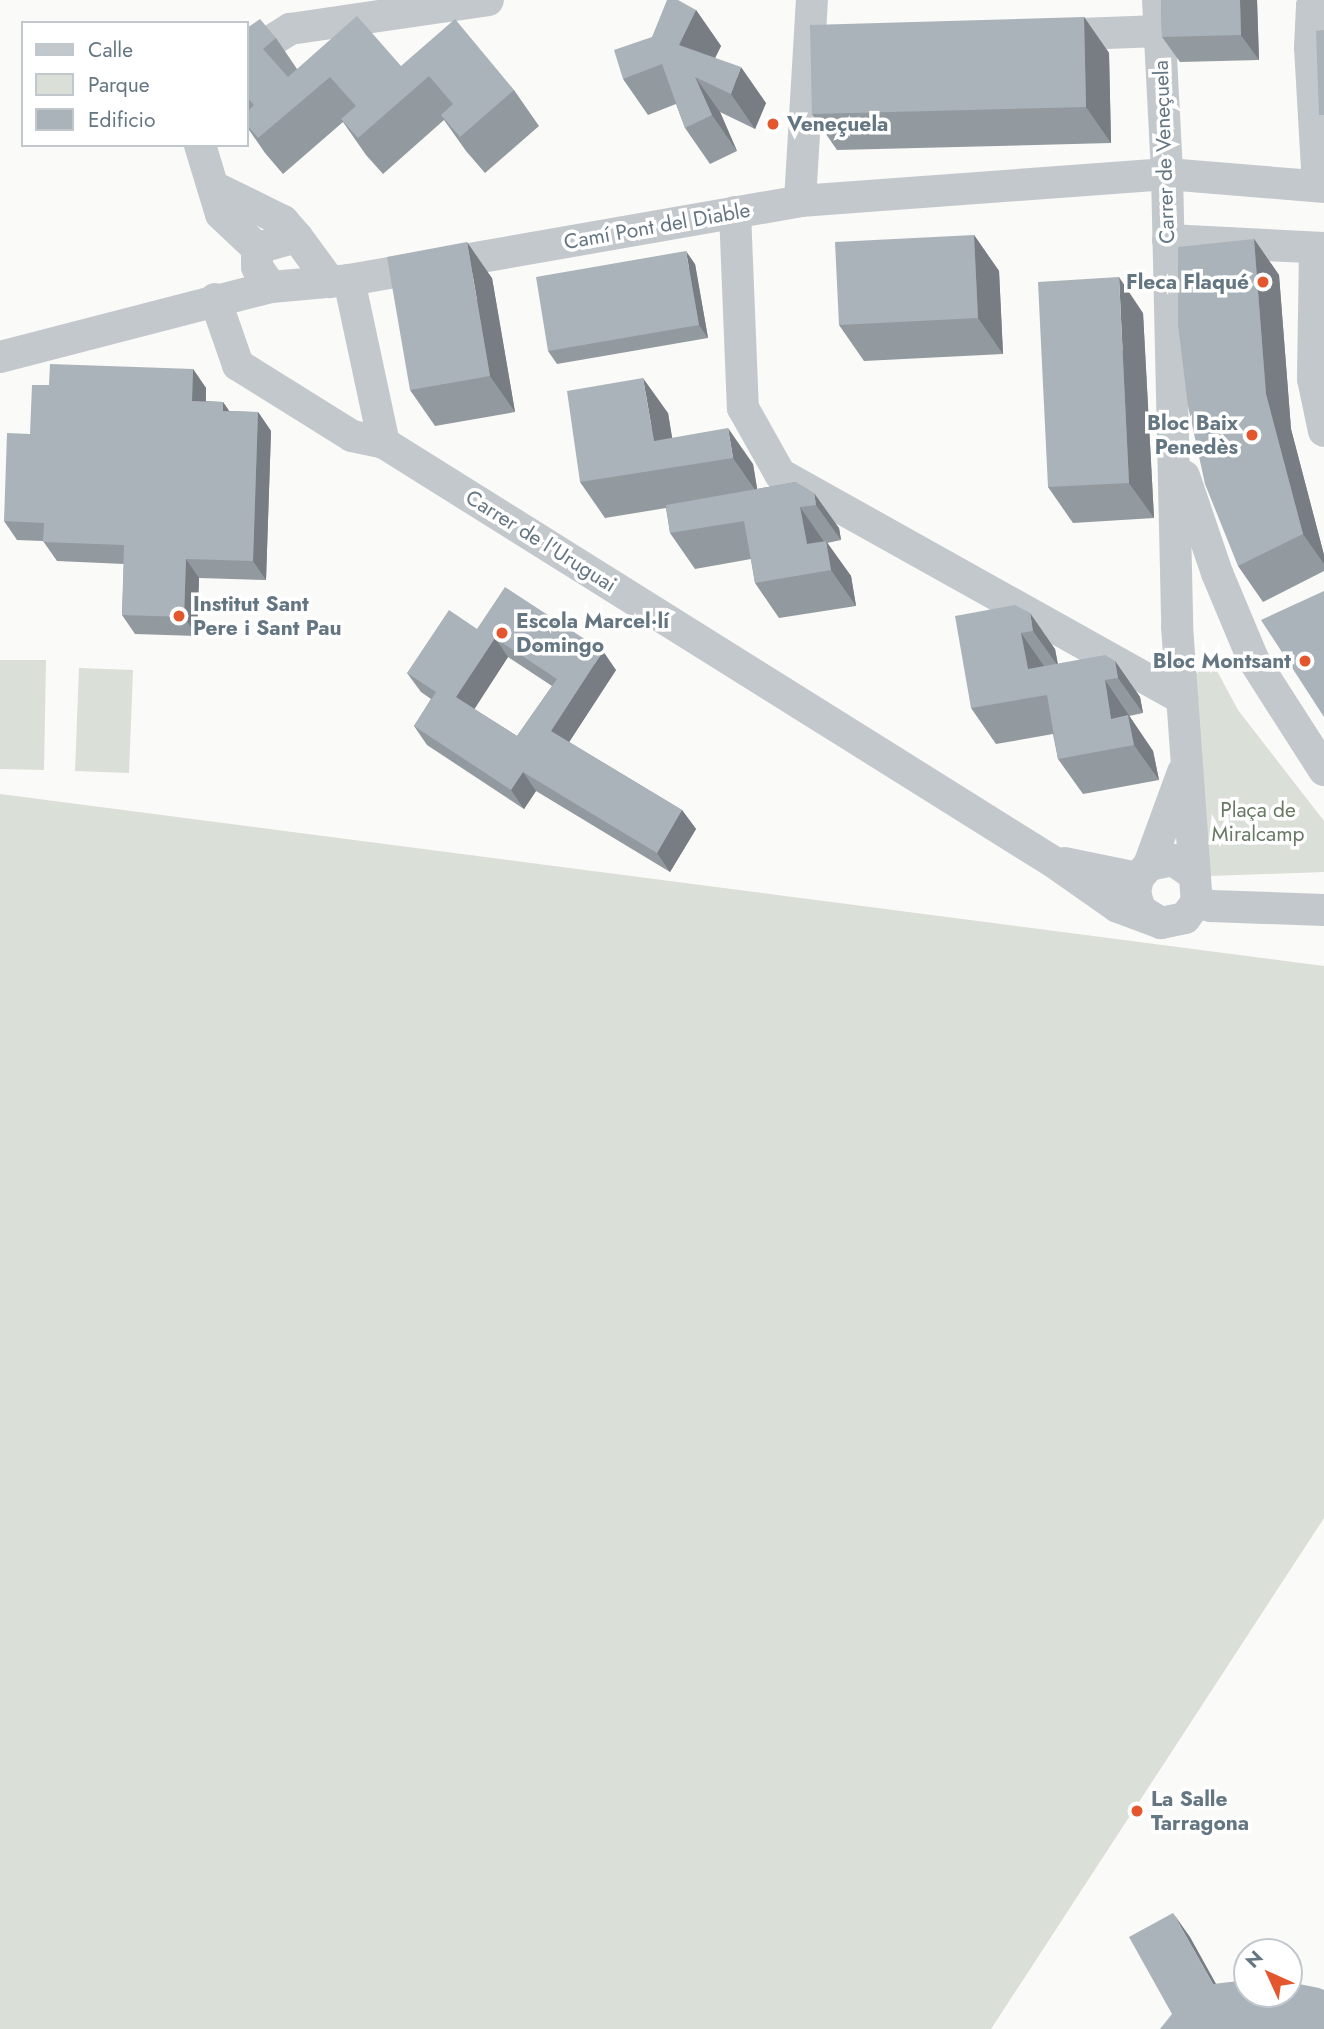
<!DOCTYPE html>
<meta charset="utf-8">
<style>
body{margin:0}
#map{position:relative;width:1324px;height:2029px;overflow:hidden;background:#fafaf8;font-family:Jost,sans-serif}
div>[style]{position:absolute}
[style*='--x']{left:calc(var(--x)*1px);top:calc(var(--y)*1px);width:calc(var(--w)*1px);rotate:calc(var(--a)*1deg)}
.green>*{inset:0;background:#dadfd7}
.minor>*{height:32px;margin:-16px;padding:0 16px;transform-origin:16px;border-radius:16px;background:#c3c8cc}
.wall>*{inset:0;background:#929a9f}
.shaded-wall>*{inset:0;background:#777d82}
.building>*{inset:0;background:#aab3b9}
.dots>*{width:19px;height:19px;translate:-50% -50%;box-sizing:border-box;border:4px solid #fff;border-radius:50%}
span{translate:-50% -50%;white-space:nowrap;text-align:center;line-height:1.15;-webkit-text-stroke:7px #fff;paint-order:stroke}
.poi-label{font-size:21px;color:#657683;font-weight:700}
.left{translate:0 -50%;text-align:left}
.right{translate:-100% -50%;text-align:right}
.street-label{font-size:21px;color:#657683}
.park-label{font-size:21px;color:#687a64}
.legend{position:absolute;left:21px;top:21px;width:228px;height:126px;box-sizing:border-box;background:#fff;border:2px solid #c1c8cd;margin:0;padding:9px 12px;list-style:none;font-size:21px;color:#657683}
.legend li{display:flex;align-items:center;gap:14px;height:35px}
.legend b{width:35px;border:2px solid #c1c8cd}
.north{position:absolute;left:1233px;top:1938px;width:70px;height:70px;box-sizing:border-box;background:#fff;border:2px solid #c1c8cd;border-radius:50%;rotate:315deg;font-size:19px;font-weight:700;line-height:28px;text-align:center;color:#657683}
.north::after{content:'';display:block;margin:auto;width:24px;height:32px;background:#e4572e;clip-path:polygon(50% 0,100% 100%,50% 72%,0 100%)}
</style>
<div id="map">
<div class="green">
<i style="clip-path:polygon(0 660px,46px 660px,44px 770px,0 769px)"></i>
<i style="clip-path:polygon(79px 668px,133px 670px,129px 773px,75px 771px)"></i>
<i style="clip-path:polygon(1216px 669px,1238px 710px,1324px 821px,1324px 872px,1210px 876px,1191px 670px)"></i>
<i style="clip-path:polygon(0 794px,1324px 966px,1324px 1518px,991px 2029px,0 2029px)"></i>
</div>
<div class="minor">
<i style="--x:1158;--y:0;--w:174;--a:87"></i>
<i style="--x:1167;--y:174;--w:452;--a:88.7"></i>
<i style="--x:1177;--y:626;--w:277;--a:85.9"></i>
<i style="--x:1197;--y:902;--w:20;--a:127"></i>
<i style="--x:1185;--y:918;--w:25;--a:168"></i>
<i style="--x:1161;--y:923;--w:25;--a:-148"></i>
<i style="--x:1140;--y:910;--w:19;--a:-106"></i>
<i style="--x:1135;--y:892;--w:14;--a:-78"></i>
<i style="--x:1138;--y:878;--w:17;--a:-50"></i>
<i style="--x:1149;--y:865;--w:25;--a:-12"></i>
<i style="--x:1173;--y:860;--w:24;--a:35"></i>
<i style="--x:1052;--y:35;--w:108;--a:-2.1"></i>
<i style="--x:247;--y:56;--w:51;--a:-32.1"></i>
<i style="--x:290;--y:29;--w:200;--a:-8.3"></i>
<i style="--x:200;--y:145;--w:72;--a:73.1"></i>
<i style="--x:221;--y:214;--w:50;--a:43.4"></i>
<i style="--x:1318;--y:186;--w:139;--a:-93.3"></i>
<i style="--x:1310;--y:47;--w:41;--a:-87.2"></i>
<i style="--x:1312;--y:6;--w:12;--a:-5"></i>
<i style="--x:214;--y:187;--w:77;--a:26.2"></i>
<i style="--x:283;--y:221;--w:21;--a:49"></i>
<i style="--x:800;--y:201;--w:201;--a:-86.6"></i>
<i style="--x:735;--y:212;--w:196;--a:87.7"></i>
<i style="--x:743;--y:408;--w:76;--a:60.7"></i>
<i style="--x:780;--y:474;--w:461;--a:29.2"></i>
<i style="--x:1168;--y:240;--w:156;--a:2.9"></i>
<i style="--x:1315;--y:249;--w:130;--a:90.9"></i>
<i style="--x:1313;--y:379;--w:53;--a:78.1"></i>
<i style="--x:349;--y:280;--w:167;--a:77.9"></i>
<i style="--x:384;--y:443;--w:788;--a:32.04"></i>
<i style="--x:1052;--y:861;--w:80;--a:34.9"></i>
<i style="--x:1118;--y:907;--w:46;--a:20.4"></i>
<i style="--x:271;--y:287;--w:24;--a:-125"></i>
<i style="--x:257;--y:267;--w:19;--a:-90"></i>
<i style="--x:257;--y:248;--w:41;--a:-15.4"></i>
<i style="--x:297;--y:237;--w:56;--a:53.7"></i>
<i style="--x:215;--y:299;--w:70;--a:70.8"></i>
<i style="--x:238;--y:365;--w:134;--a:31.9"></i>
<i style="--x:352;--y:436;--w:33;--a:12"></i>
<i style="--x:0;--y:357;--w:280;--a:-14.5"></i>
<i style="--x:271;--y:287;--w:78;--a:-5.1"></i>
<i style="--x:349;--y:280;--w:458;--a:-9.9"></i>
<i style="--x:800;--y:201;--w:368;--a:-4.2"></i>
<i style="--x:1167;--y:174;--w:158;--a:4.7"></i>
<i style="--x:1184;--y:476;--w:102;--a:71.2"></i>
<i style="--x:1217;--y:573;--w:93;--a:67.3"></i>
<i style="--x:1253;--y:659;--w:132;--a:57.4"></i>
<i style="--x:1064;--y:863;--w:76;--a:11.5"></i>
<i style="--x:1149;--y:865;--w:99;--a:-69.9"></i>
<i style="--x:1197;--y:902;--w:15;--a:16"></i>
<i style="--x:1211;--y:906;--w:113;--a:2"></i>
</div>
<div class="wall">
<i style="clip-path:polygon(1161px 0,1257px 0,1259px 60px,1180px 62px,1162px 37px)"></i>
<i style="clip-path:polygon(696px 10px,721px 46px,715px 58px,766px 103px,755px 129px,720px 112px,737px 151px,710px 164px,685px 128px,676px 104px,648px 115px,623px 79px,652px 37px)"></i>
<i style="clip-path:polygon(1084px 17px,1109px 53px,1111px 143px,837px 150px,812px 114px)"></i>
<i style="clip-path:polygon(247px 28px,276px 38px,297px 69px,401px 66px,514px 90px,539px 126px,485px 173px,466px 151px,444px 120px,383px 174px,366px 155px,343px 122px,283px 174px,265px 153px,247px 127px)"></i>
<i style="clip-path:polygon(974px 235px,999px 271px,1003px 354px,864px 361px,839px 325px)"></i>
<i style="clip-path:polygon(1254px 239px,1279px 275px,1291px 429px,1324px 555px,1324px 571px,1263px 602px,1238px 566px)"></i>
<i style="clip-path:polygon(695px 264px,708px 338px,557px 364px,548px 351px)"></i>
<i style="clip-path:polygon(492px 278px,515px 412px,435px 426px,410px 390px)"></i>
<i style="clip-path:polygon(1143px 313px,1154px 518px,1073px 523px,1048px 487px)"></i>
<i style="clip-path:polygon(193px 369px,206px 388px,206px 401px,223px 402px,229px 411px,258px 412px,271px 431px,266px 580px,199px 578px,197px 636px,135px 634px,122px 615px,124px 564px,57px 561px,43px 541px,17px 540px,4px 521px,49px 385px)"></i>
<i style="clip-path:polygon(668px 413px,672px 438px,753px 464px,757px 489px,796px 482px,839px 528px,841px 540px,827px 543px,851px 576px,856px 606px,779px 618px,755px 583px,751px 559px,695px 569px,670px 533px,666px 508px,605px 518px,580px 482px)"></i>
<i style="clip-path:polygon(1015px 605px,1055px 649px,1058px 664px,1115px 661px,1140px 697px,1143px 713px,1129px 716px,1130px 717px,1153px 751px,1159px 780px,1083px 794px,1058px 759px,1053px 734px,996px 744px,971px 708px)"></i>
<i style="clip-path:polygon(evenodd,477px 629px,616px 670px,569px 742px,682px 810px,696px 829px,670px 872px,536px 791px,524px 809px,427px 745px,414px 726px,431px 699px,421px 692px,407px 673px,477px 629px,508px 657px,552px 686px,517px 736px,474px 709px,508px 657px)"></i>
</div>
<div class="shaded-wall">
<i style="clip-path:polygon(1240px 0,1257px 0,1259px 60px,1241px 35px)"></i>
<i style="clip-path:polygon(696px 10px,721px 46px,704px 80px,679px 45px)"></i>
<i style="clip-path:polygon(1084px 17px,1109px 53px,1111px 143px,1086px 107px)"></i>
<i style="clip-path:polygon(741px 67px,766px 103px,755px 129px,731px 94px)"></i>
<i style="clip-path:polygon(695px 77px,720px 112px,737px 151px,712px 115px)"></i>
<i style="clip-path:polygon(974px 235px,999px 271px,1003px 354px,978px 318px)"></i>
<i style="clip-path:polygon(1254px 239px,1279px 275px,1291px 429px,1324px 555px,1324px 564px,1303px 534px,1266px 394px)"></i>
<i style="clip-path:polygon(467px 242px,492px 278px,515px 412px,490px 376px)"></i>
<i style="clip-path:polygon(686px 251px,695px 264px,708px 338px,699px 325px)"></i>
<i style="clip-path:polygon(1119px 277px,1143px 313px,1154px 518px,1129px 483px)"></i>
<i style="clip-path:polygon(193px 369px,206px 388px,205px 420px,192px 401px)"></i>
<i style="clip-path:polygon(643px 378px,668px 413px,677px 467px,654px 441px)"></i>
<i style="clip-path:polygon(223px 402px,236px 421px,223px 411px)"></i>
<i style="clip-path:polygon(258px 412px,271px 431px,266px 580px,253px 561px)"></i>
<i style="clip-path:polygon(728px 428px,753px 464px,758px 494px,733px 458px)"></i>
<i style="clip-path:polygon(814px 493px,839px 528px,841px 540px,816px 505px)"></i>
<i style="clip-path:polygon(800px 507px,825px 543px,807px 544px)"></i>
<i style="clip-path:polygon(826px 541px,851px 576px,856px 606px,831px 570px)"></i>
<i style="clip-path:polygon(186px 559px,199px 578px,197px 636px,184px 617px)"></i>
<i style="clip-path:polygon(1030px 613px,1055px 649px,1058px 666px,1033px 631px)"></i>
<i style="clip-path:polygon(1021px 633px,1046px 669px,1028px 669px)"></i>
<i style="clip-path:polygon(495px 638px,508px 657px,470px 716px,456px 697px)"></i>
<i style="clip-path:polygon(603px 651px,616px 670px,564px 750px,551px 731px)"></i>
<i style="clip-path:polygon(1115px 661px,1140px 697px,1143px 713px,1118px 678px)"></i>
<i style="clip-path:polygon(1105px 680px,1153px 751px,1159px 780px,1134px 745px,1111px 719px)"></i>
<i style="clip-path:polygon(523px 772px,536px 791px,524px 809px,511px 790px)"></i>
<i style="clip-path:polygon(682px 810px,696px 829px,670px 872px,657px 853px)"></i>
<i style="clip-path:polygon(1173px 1913px,1190px 1937px,1230px 2009px,1213px 1984px)"></i>
</div>
<div class="building">
<i style="clip-path:polygon(667px 0,678px 0,696px 10px,679px 45px,741px 67px,731px 94px,695px 77px,712px 115px,685px 128px,662px 64px,623px 79px,614px 50px,652px 37px)"></i>
<i style="clip-path:polygon(1161px 0,1240px 0,1241px 35px,1162px 37px)"></i>
<i style="clip-path:polygon(357px 16px,401px 66px,455px 19px,514px 90px,460px 137px,441px 115px,453px 104px,429px 76px,358px 138px,341px 119px,356px 106px,330px 77px,258px 138px,247px 125px,247px 112px,254px 105px,247px 97px,247px 28px,260px 19px,276px 38px,263px 49px,288px 77px)"></i>
<i style="clip-path:polygon(1084px 17px,1086px 107px,812px 114px,810px 25px)"></i>
<i style="clip-path:polygon(1324px 30px,1324px 115px,1319px 115px,1316px 31px)"></i>
<i style="clip-path:polygon(974px 235px,978px 318px,839px 325px,835px 242px)"></i>
<i style="clip-path:polygon(1254px 239px,1266px 394px,1303px 534px,1238px 566px,1205px 484px,1188px 406px,1178px 325px,1178px 247px)"></i>
<i style="clip-path:polygon(467px 242px,490px 376px,410px 390px,387px 257px)"></i>
<i style="clip-path:polygon(686px 251px,699px 325px,548px 351px,536px 277px)"></i>
<i style="clip-path:polygon(1119px 277px,1129px 483px,1048px 487px,1038px 282px)"></i>
<i style="clip-path:polygon(50px 364px,193px 369px,192px 401px,223px 402px,223px 411px,258px 412px,253px 561px,186px 559px,184px 617px,122px 615px,124px 545px,43px 542px,44px 523px,4px 521px,7px 433px,30px 434px,32px 385px,49px 385px)"></i>
<i style="clip-path:polygon(643px 378px,654px 441px,728px 428px,733px 458px,580px 482px,567px 391px)"></i>
<i style="clip-path:polygon(796px 482px,814px 493px,816px 505px,800px 507px,807px 544px,826px 541px,831px 570px,755px 583px,744px 521px,670px 533px,666px 505px)"></i>
<i style="clip-path:polygon(evenodd,505px 587px,603px 651px,551px 731px,682px 810px,657px 853px,523px 772px,511px 790px,414px 726px,436px 692px,407px 673px,449px 610px,477px 629px,505px 587px,495px 638px,557px 679px,517px 736px,456px 697px,495px 638px)"></i>
<i style="clip-path:polygon(1324px 591px,1324px 717px,1261px 620px)"></i>
<i style="clip-path:polygon(1015px 605px,1030px 613px,1033px 631px,1021px 633px,1028px 669px,1105px 655px,1115px 661px,1118px 678px,1105px 680px,1111px 719px,1128px 715px,1134px 745px,1058px 759px,1047px 695px,971px 708px,955px 616px)"></i>
<i style="clip-path:polygon(1173px 1913px,1213px 1984px,1247px 1980px,1247px 1994px,1289px 1994px,1289px 1982px,1319px 1988px,1324px 1990px,1324px 2029px,1160px 2029px,1172px 2014px,1129px 1937px)"></i>
</div>
<div class="dots">
<i style="left:773px;top:124px;background:#e4572e"></i>
<i style="left:1263px;top:282px;background:#e4572e"></i>
<i style="left:1252px;top:435px;background:#e4572e"></i>
<i style="left:179px;top:616px;background:#e4572e"></i>
<i style="left:502px;top:633px;background:#e4572e"></i>
<i style="left:1305px;top:661px;background:#e4572e"></i>
<i style="left:1137px;top:1811px;background:#e4572e"></i>
</div>
<div class="poi-label">
<span class="left" style="left:787px;top:124px">Veneçuela</span>
<span class="right" style="left:1249px;top:282px">Fleca Flaqué</span>
<span class="right" style="left:1238px;top:435px">Bloc Baix<br>Penedès</span>
<span class="left" style="left:193px;top:616px">Institut Sant<br>Pere i Sant Pau</span>
<span class="left" style="left:516px;top:633px">Escola Marcel·lí<br>Domingo</span>
<span class="right" style="left:1291px;top:661px">Bloc Montsant</span>
<span class="left" style="left:1151px;top:1811px">La Salle<br>Tarragona</span>
</div>
<div class="street-label">
<span style="left:1164px;top:152px;rotate:-92deg">Carrer de Veneçuela</span>
<span style="left:657px;top:226px;rotate:-10deg">Camí Pont del Diable</span>
<span style="left:541px;top:541px;rotate:32deg">Carrer de l'Uruguai</span>
</div>
<div class="park-label">
<span style="left:1258px;top:822px">Plaça de<br>Miralcamp</span>
</div>
<ul class="legend">
<li><b style="height:9px;background:#c3c8cc"></b>Calle</li>
<li><b style="height:19px;background:#dadfd7"></b>Parque</li>
<li><b style="height:19px;background:#aab3b9"></b>Edificio</li>
</ul>
<div class="north">N</div>
</div>
